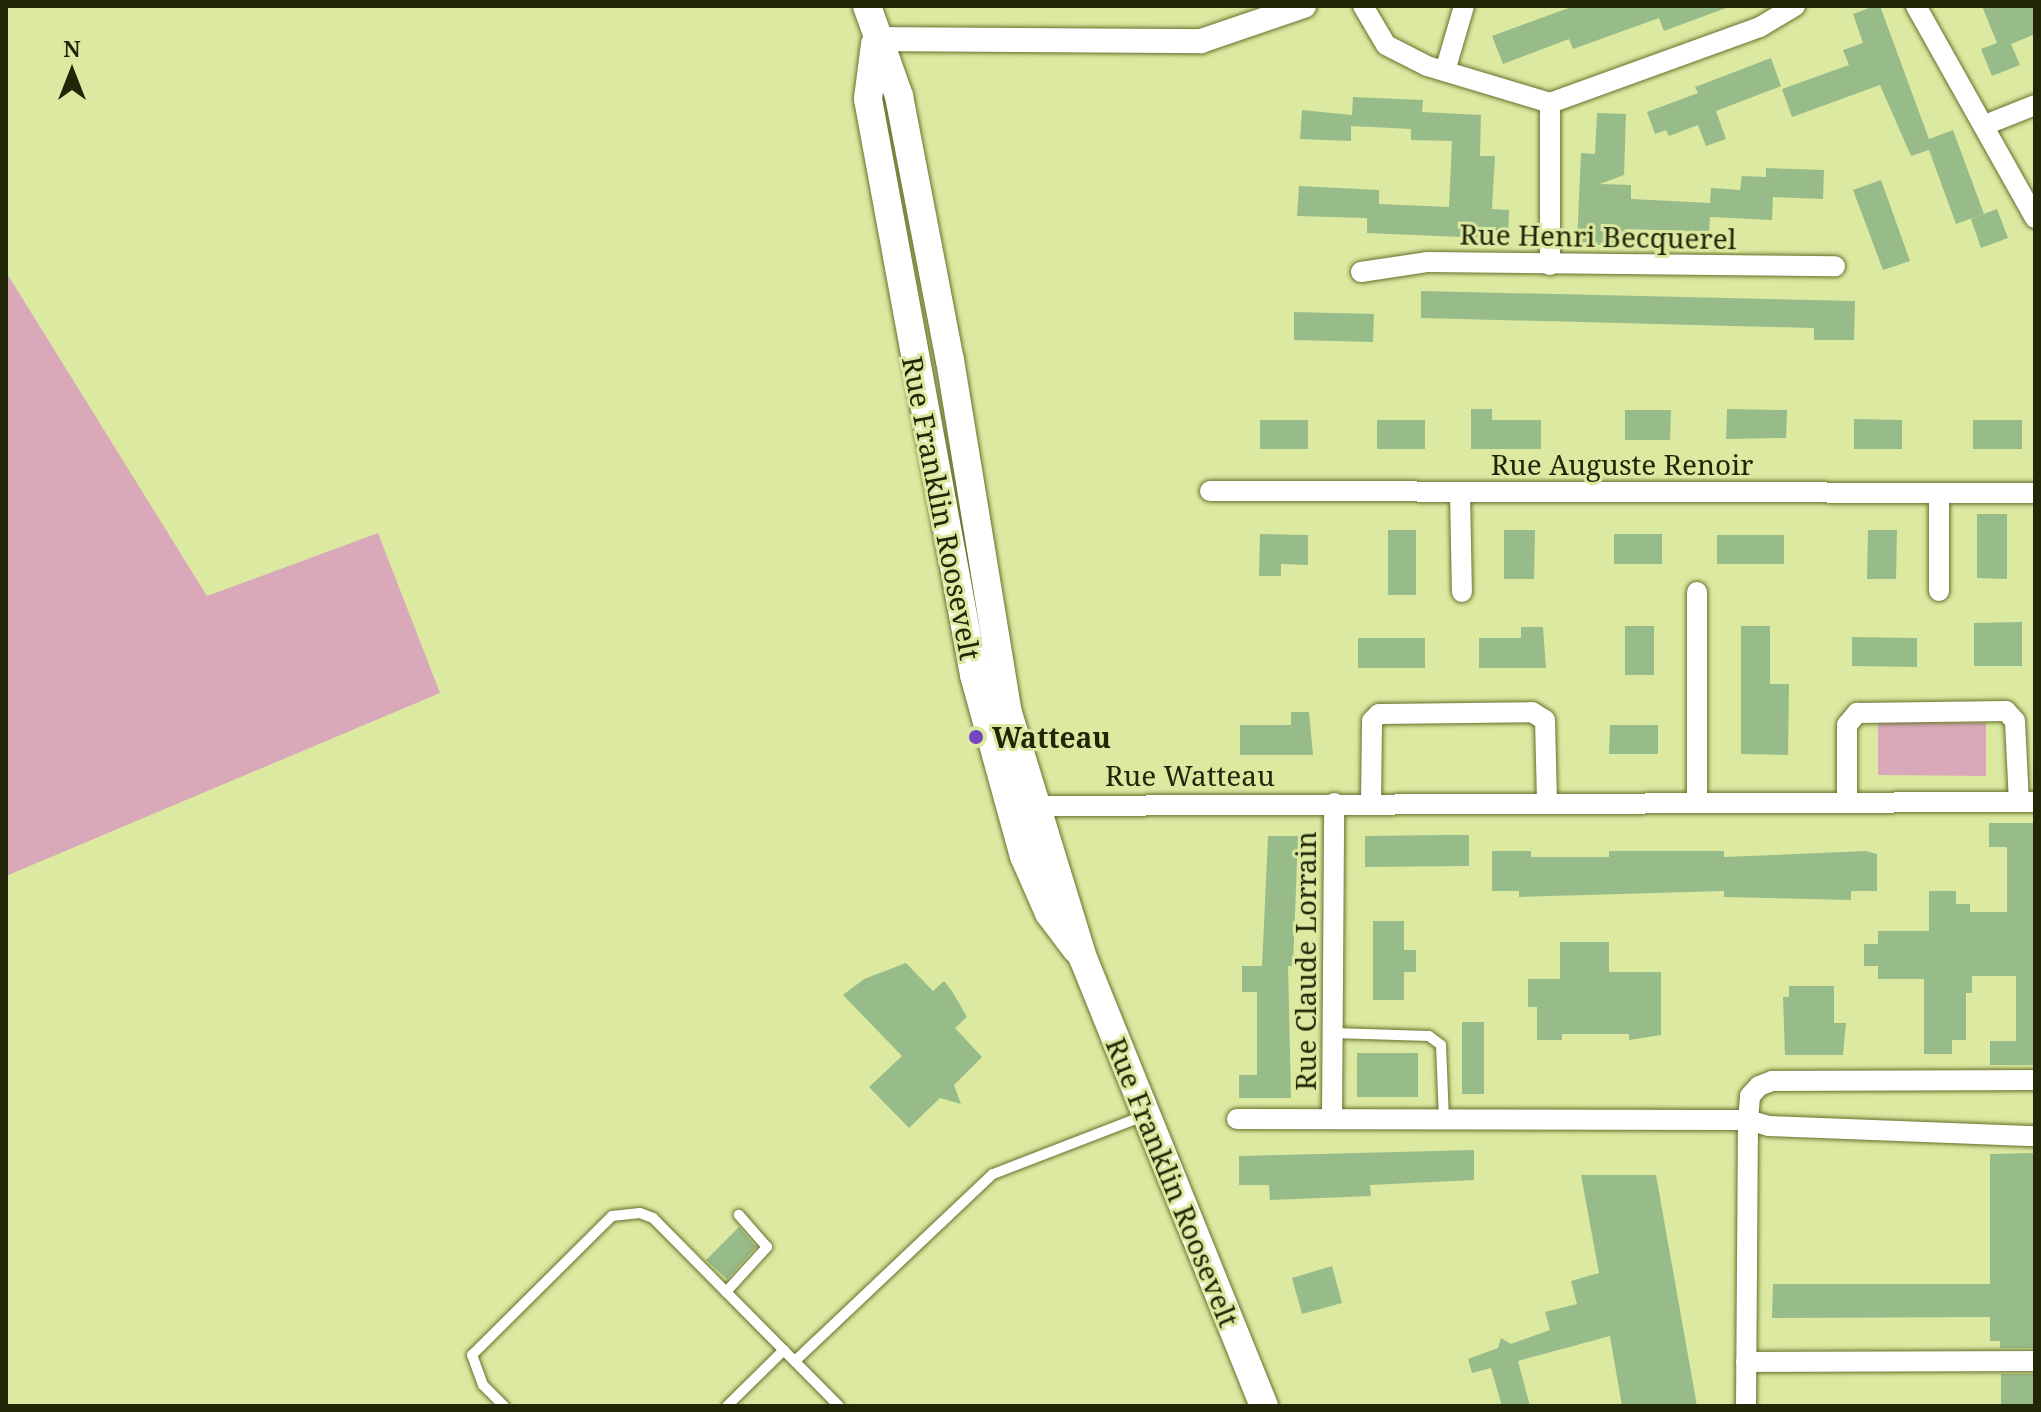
<!DOCTYPE html>
<style>
body{margin:0}
#map{position:relative;width:2041px;height:1412px;overflow:hidden;background:#dce9a1;font-family:"Noto Serif",serif}
div>[style]{position:absolute}
[style*='--x']{left:calc(var(--x)*1px);top:calc(var(--y)*1px);width:calc(var(--w)*1px);rotate:calc(var(--a)*1deg)}
.green>*{inset:0;background:#d9a9b9}
.building>*{inset:0;background:#98bc89}
.roads{filter:drop-shadow(0 0 2px #66702b) drop-shadow(0 0 2px #66702b)}
.service>*{height:10px;margin:-5px;padding:0 5px;transform-origin:5px;border-radius:5px;background:#fff}
.minor>*{height:20px;margin:-10px;padding:0 10px;transform-origin:10px;border-radius:10px;background:#fff}
.tertiary>*{height:24px;margin:-12px;padding:0 12px;transform-origin:12px;border-radius:12px;background:#fff}
.secondary>*{height:28px;margin:-14px;padding:0 14px;transform-origin:14px;border-radius:14px;background:#fff}
.dots>*{width:22px;height:22px;translate:-50% -50%;box-sizing:border-box;border:4px solid #dce9a1;border-radius:50%}
span{translate:-50% -50%;white-space:nowrap;text-align:center;line-height:1.15;-webkit-text-stroke:6px #dce9a1;paint-order:stroke}
.street-label{font-size:28px;color:#222609}
.poi-label{font-size:28px;color:#222609;font-weight:700}
.left{translate:0 -50%;text-align:left}
.frame{position:absolute;inset:0;border:8px solid #222609;pointer-events:none}
.north{position:absolute;left:32px;top:32px;width:80px;height:80px;-webkit-text-stroke:6px #dce9a1;paint-order:stroke;rotate:0deg;font-size:22px;font-weight:700;line-height:32px;text-align:center;color:#222609}
.north::after{content:'';display:block;margin:auto;width:28px;height:36px;background:#222609;clip-path:polygon(50% 0,100% 100%,50% 72%,0 100%)}
</style>
<div id="map">
<div class="green">
<i style="clip-path:polygon(6px 272px,207px 596px,378px 533px,440px 693px,6px 876px)"></i>
<i style="clip-path:polygon(1878px 722px,1986px 723px,1986px 776px,1878px 775px)"></i>
</div>
<div class="building">
<i style="clip-path:polygon(1574px 6px,1725px 6px,1726px 8px,1664px 31px,1659px 18px,1573px 49px,1569px 39px,1503px 64px,1492px 36px)"></i>
<i style="clip-path:polygon(1874px 6px,1880px 6px,1929px 139px,1953px 130px,1984px 214px,1956px 224px,1929px 150px,1911px 156px,1880px 85px,1792px 117px,1782px 89px,1849px 65px,1843px 50px,1863px 43px,1853px 14px)"></i>
<i style="clip-path:polygon(1982px 6px,2035px 6px,2035px 34px,2011px 44px,2020px 65px,1992px 76px,1981px 49px,1997px 43px)"></i>
<i style="clip-path:polygon(1771px 58px,1781px 86px,1716px 111px,1726px 139px,1706px 146px,1698px 125px,1669px 136px,1666px 130px,1655px 134px,1647px 112px,1698px 93px,1695px 87px)"></i>
<i style="clip-path:polygon(1353px 97px,1423px 100px,1422px 112px,1481px 115px,1480px 156px,1495px 156px,1492px 209px,1509px 210px,1508px 239px,1367px 233px,1367px 218px,1297px 216px,1299px 186px,1379px 190px,1379px 204px,1449px 207px,1452px 141px,1411px 140px,1411px 129px,1351px 126px,1351px 141px,1300px 139px,1302px 110px,1352px 115px)"></i>
<i style="clip-path:polygon(1597px 113px,1626px 114px,1624px 175px,1600px 184px,1631px 185px,1631px 199px,1710px 203px,1711px 188px,1740px 190px,1742px 176px,1766px 177px,1766px 168px,1824px 170px,1823px 199px,1773px 197px,1772px 220px,1710px 217px,1709px 232px,1625px 229px,1624px 246px,1577px 244px,1581px 153px,1595px 154px)"></i>
<i style="clip-path:polygon(1881px 180px,1910px 261px,1883px 270px,1853px 190px)"></i>
<i style="clip-path:polygon(1997px 209px,2008px 238px,1981px 248px,1971px 219px)"></i>
<i style="clip-path:polygon(1421px 291px,1855px 301px,1854px 340px,1814px 340px,1814px 328px,1421px 318px)"></i>
<i style="clip-path:polygon(1294px 312px,1374px 314px,1373px 342px,1294px 340px)"></i>
<i style="clip-path:polygon(1471px 409px,1492px 409px,1492px 420px,1541px 420px,1541px 449px,1471px 449px)"></i>
<i style="clip-path:polygon(1727px 409px,1787px 410px,1786px 438px,1726px 439px)"></i>
<i style="clip-path:polygon(1625px 410px,1671px 410px,1670px 440px,1625px 440px)"></i>
<i style="clip-path:polygon(1854px 419px,1902px 420px,1902px 449px,1854px 449px)"></i>
<i style="clip-path:polygon(1260px 420px,1308px 420px,1308px 449px,1260px 449px)"></i>
<i style="clip-path:polygon(1377px 420px,1425px 420px,1425px 449px,1377px 449px)"></i>
<i style="clip-path:polygon(1973px 420px,2022px 420px,2022px 449px,1973px 449px)"></i>
<i style="clip-path:polygon(1977px 514px,2007px 514px,2007px 579px,1977px 578px)"></i>
<i style="clip-path:polygon(1388px 530px,1416px 530px,1416px 595px,1388px 595px)"></i>
<i style="clip-path:polygon(1504px 530px,1535px 530px,1534px 579px,1504px 579px)"></i>
<i style="clip-path:polygon(1868px 530px,1897px 530px,1896px 579px,1867px 579px)"></i>
<i style="clip-path:polygon(1260px 534px,1308px 535px,1308px 565px,1281px 564px,1281px 576px,1259px 576px)"></i>
<i style="clip-path:polygon(1614px 534px,1662px 534px,1662px 564px,1614px 564px)"></i>
<i style="clip-path:polygon(1717px 535px,1784px 535px,1784px 564px,1717px 564px)"></i>
<i style="clip-path:polygon(2022px 622px,2022px 666px,1974px 666px,1974px 623px)"></i>
<i style="clip-path:polygon(1625px 626px,1654px 626px,1654px 675px,1625px 675px)"></i>
<i style="clip-path:polygon(1741px 626px,1770px 626px,1770px 684px,1789px 684px,1788px 755px,1741px 754px)"></i>
<i style="clip-path:polygon(1521px 627px,1543px 627px,1546px 668px,1479px 668px,1479px 638px,1521px 638px)"></i>
<i style="clip-path:polygon(1852px 637px,1917px 638px,1917px 667px,1852px 666px)"></i>
<i style="clip-path:polygon(1358px 638px,1425px 638px,1425px 668px,1358px 668px)"></i>
<i style="clip-path:polygon(1291px 712px,1309px 712px,1313px 755px,1240px 755px,1240px 725px,1291px 725px)"></i>
<i style="clip-path:polygon(1610px 725px,1658px 725px,1658px 754px,1609px 754px)"></i>
<i style="clip-path:polygon(1989px 823px,2035px 823px,2035px 1065px,1990px 1065px,1990px 1041px,2016px 1041px,2016px 976px,1972px 976px,1972px 993px,1966px 993px,1966px 1040px,1952px 1040px,1952px 1054px,1924px 1054px,1924px 979px,1878px 979px,1878px 966px,1864px 966px,1864px 944px,1878px 944px,1878px 931px,1929px 931px,1929px 891px,1956px 891px,1956px 904px,1970px 904px,1970px 912px,2007px 912px,2007px 847px,1989px 847px)"></i>
<i style="clip-path:polygon(1443px 835px,1469px 835px,1469px 866px,1365px 867px,1365px 836px)"></i>
<i style="clip-path:polygon(1268px 836px,1298px 836px,1293px 966px,1288px 966px,1291px 1098px,1239px 1098px,1239px 1075px,1257px 1075px,1257px 992px,1242px 992px,1242px 966px,1262px 966px)"></i>
<i style="clip-path:polygon(1492px 851px,1531px 851px,1531px 857px,1609px 857px,1609px 851px,1724px 851px,1724px 857px,1866px 851px,1877px 854px,1877px 891px,1851px 891px,1851px 900px,1724px 897px,1724px 891px,1519px 897px,1519px 891px,1492px 891px)"></i>
<i style="clip-path:polygon(1373px 921px,1404px 921px,1404px 950px,1416px 950px,1416px 972px,1404px 972px,1404px 1000px,1373px 1000px)"></i>
<i style="clip-path:polygon(1560px 942px,1609px 942px,1609px 972px,1661px 972px,1661px 1035px,1629px 1040px,1629px 1034px,1562px 1034px,1562px 1040px,1537px 1040px,1537px 1007px,1528px 1007px,1528px 979px,1560px 979px)"></i>
<i style="clip-path:polygon(906px 963px,933px 991px,944px 981px,952px 991px,967px 1017px,955px 1028px,982px 1057px,954px 1085px,961px 1104px,940px 1098px,909px 1128px,869px 1087px,902px 1056px,843px 995px,864px 979px)"></i>
<i style="clip-path:polygon(1789px 986px,1834px 986px,1834px 1023px,1846px 1023px,1843px 1055px,1785px 1055px,1783px 997px,1789px 997px)"></i>
<i style="clip-path:polygon(1462px 1022px,1484px 1022px,1484px 1094px,1462px 1094px)"></i>
<i style="clip-path:polygon(1357px 1053px,1418px 1053px,1418px 1097px,1357px 1097px)"></i>
<i style="clip-path:polygon(1474px 1150px,1474px 1180px,1370px 1185px,1371px 1196px,1270px 1200px,1269px 1185px,1239px 1185px,1239px 1156px)"></i>
<i style="clip-path:polygon(2035px 1153px,2035px 1348px,2000px 1348px,2000px 1341px,1990px 1341px,1990px 1317px,1772px 1318px,1773px 1284px,1990px 1284px,1990px 1154px)"></i>
<i style="clip-path:polygon(1581px 1175px,1656px 1175px,1697px 1406px,1622px 1406px,1610px 1336px,1518px 1361px,1530px 1406px,1502px 1406px,1491px 1368px,1472px 1373px,1468px 1359px,1498px 1348px,1501px 1338px,1511px 1344px,1550px 1330px,1545px 1312px,1577px 1304px,1571px 1281px,1599px 1273px)"></i>
<i style="clip-path:polygon(739px 1227px,756px 1247px,727px 1279px,706px 1260px)"></i>
<i style="clip-path:polygon(1332px 1266px,1342px 1303px,1302px 1314px,1292px 1278px)"></i>
<i style="clip-path:polygon(2001px 1374px,2035px 1374px,2035px 1406px,2001px 1406px)"></i>
</div>
<div class="roads">
<div class="service">
<i style="--x:1333;--y:1033;--w:96;--a:1.8"></i>
<i style="--x:1429;--y:1036;--w:15;--a:37"></i>
<i style="--x:1441;--y:1045;--w:74;--a:87.7"></i>
<i style="--x:726;--y:1292;--w:61;--a:-47.7"></i>
<i style="--x:767;--y:1247;--w:43;--a:-131.2"></i>
<i style="--x:795;--y:1361;--w:272;--a:-43.4"></i>
<i style="--x:993;--y:1174;--w:161;--a:-21.1"></i>
<i style="--x:504;--y:1406;--w:30;--a:-135"></i>
<i style="--x:483;--y:1385;--w:32;--a:-110"></i>
<i style="--x:472;--y:1355;--w:197;--a:-44.8"></i>
<i style="--x:612;--y:1216;--w:28;--a:-6"></i>
<i style="--x:640;--y:1213;--w:14;--a:21"></i>
<i style="--x:653;--y:1218;--w:264;--a:45.3"></i>
<i style="--x:727;--y:1406;--w:80;--a:-44.5"></i>
</div>
<div class="minor">
<i style="--x:1363;--y:6;--w:45;--a:59.5"></i>
<i style="--x:1386;--y:45;--w:46;--a:27.1"></i>
<i style="--x:1427;--y:66;--w:128;--a:16.7"></i>
<i style="--x:1550;--y:103;--w:223;--a:-19.9"></i>
<i style="--x:1760;--y:27;--w:41;--a:-31"></i>
<i style="--x:1916;--y:6;--w:243;--a:60.7"></i>
<i style="--x:1445;--y:71;--w:68;--a:-73.7"></i>
<i style="--x:1550;--y:103;--w:162;--a:90"></i>
<i style="--x:1985;--y:125;--w:54;--a:-21.8"></i>
<i style="--x:1361;--y:272;--w:68;--a:-8.5"></i>
<i style="--x:1428;--y:262;--w:407;--a:0.6"></i>
<i style="--x:1210;--y:491;--w:825;--a:0.14"></i>
<i style="--x:1460;--y:492;--w:100;--a:88.9"></i>
<i style="--x:1939;--y:493;--w:98;--a:90"></i>
<i style="--x:1697;--y:592;--w:210;--a:90"></i>
<i style="--x:1847;--y:802;--w:77;--a:-90"></i>
<i style="--x:1847;--y:725;--w:16;--a:-50"></i>
<i style="--x:1857;--y:713;--w:149;--a:-0.8"></i>
<i style="--x:2006;--y:711;--w:13;--a:48"></i>
<i style="--x:2015;--y:721;--w:81;--a:87.2"></i>
<i style="--x:1371;--y:803;--w:82;--a:-89.3"></i>
<i style="--x:1372;--y:721;--w:10;--a:-45"></i>
<i style="--x:1379;--y:714;--w:153;--a:-0.7"></i>
<i style="--x:1532;--y:712;--w:15;--a:32"></i>
<i style="--x:1545;--y:720;--w:82;--a:88.6"></i>
<i style="--x:1023;--y:806;--w:1012;--a:-0.23"></i>
<i style="--x:1237;--y:1119;--w:511;--a:0.11"></i>
<i style="--x:1748;--y:1120;--w:22;--a:16"></i>
<i style="--x:1769;--y:1126;--w:266;--a:2.2"></i>
<i style="--x:1332;--y:1119;--w:316;--a:-89.6"></i>
<i style="--x:1746;--y:1362;--w:289;--a:-0.2"></i>
<i style="--x:1746;--y:1406;--w:286;--a:-89.6"></i>
<i style="--x:1748;--y:1120;--w:24;--a:-85"></i>
<i style="--x:1750;--y:1096;--w:13;--a:-48"></i>
<i style="--x:1759;--y:1086;--w:14;--a:-21"></i>
<i style="--x:1772;--y:1081;--w:263;--a:-0.2"></i>
</div>
<div class="tertiary">
<i style="--x:875;--y:39;--w:326;--a:0.4"></i>
<i style="--x:1201;--y:41;--w:109;--a:-18.8"></i>
</div>
<div class="secondary">
<i style="--x:867;--y:6;--w:96;--a:70.4"></i>
<i style="--x:899;--y:96;--w:269;--a:79.1"></i>
<i style="--x:950;--y:360;--w:358;--a:80.7"></i>
<i style="--x:1008;--y:713;--w:256;--a:73"></i>
<i style="--x:1083;--y:958;--w:483;--a:68"></i>
<i style="--x:875;--y:44;--w:55;--a:97.3"></i>
<i style="--x:868;--y:99;--w:586;--a:79.57"></i>
<i style="--x:974;--y:675;--w:188;--a:74.6"></i>
<i style="--x:1024;--y:856;--w:62;--a:66.3"></i>
<i style="--x:1049;--y:913;--w:46;--a:52.9"></i>
</div>
</div>
<div class="dots">
<i style="left:976px;top:737px;background:#7346bf"></i>
</div>
<div class="street-label">
<span style="left:1598px;top:236px;rotate:1deg">Rue Henri Becquerel</span>
<span style="left:1622px;top:464px">Rue Auguste Renoir</span>
<span style="left:942px;top:508px;rotate:79deg">Rue Franklin Roosevelt</span>
<span style="left:1190px;top:775px">Rue Watteau</span>
<span style="left:1305px;top:961px;rotate:-90deg">Rue Claude Lorrain</span>
<span style="left:1173px;top:1182px;rotate:68deg">Rue Franklin Roosevelt</span>
</div>
<div class="poi-label">
<span class="left" style="left:992px;top:737px">Watteau</span>
</div>
<div class="frame"></div>
<div class="north">N</div>
</div>
